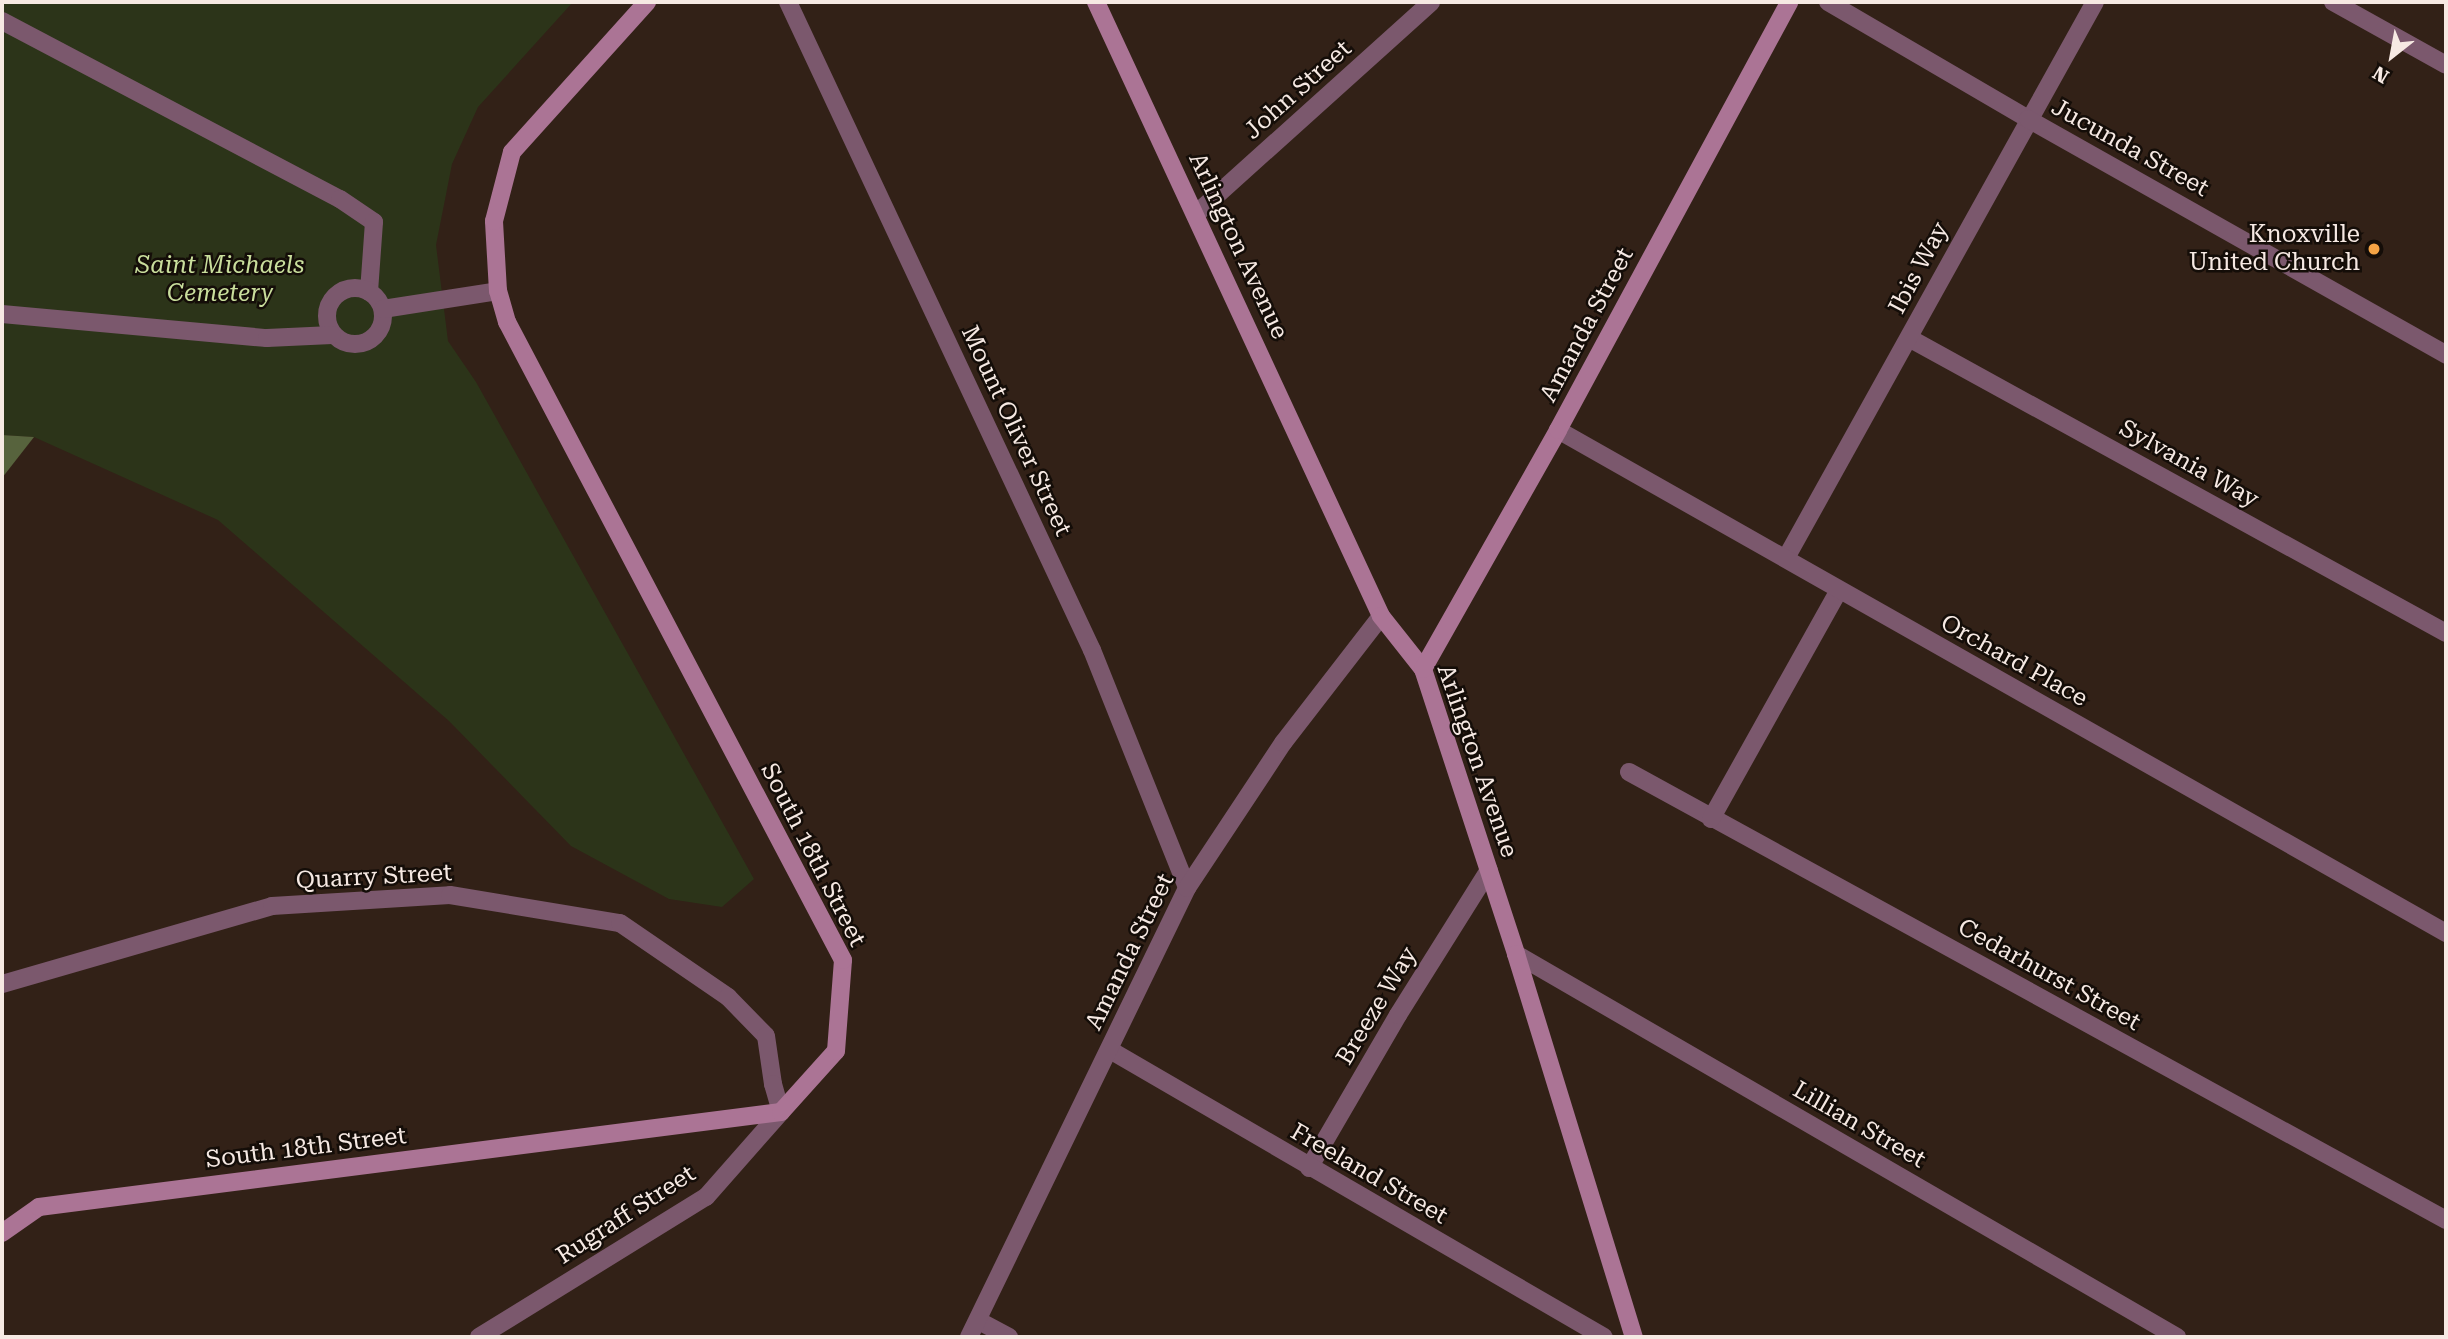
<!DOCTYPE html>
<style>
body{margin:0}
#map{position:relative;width:2448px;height:1339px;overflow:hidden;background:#322117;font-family:"Roboto Serif",serif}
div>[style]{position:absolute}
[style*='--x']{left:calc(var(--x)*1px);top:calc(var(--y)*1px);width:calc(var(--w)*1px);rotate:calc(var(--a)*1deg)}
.green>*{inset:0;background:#2c3419}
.forest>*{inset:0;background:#57633d}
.lane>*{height:18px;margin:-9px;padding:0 9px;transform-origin:9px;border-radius:9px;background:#7b586d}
.lane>.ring{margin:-9px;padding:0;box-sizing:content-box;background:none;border:18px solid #7b586d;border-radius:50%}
.street>*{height:18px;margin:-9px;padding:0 9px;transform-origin:9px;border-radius:9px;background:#7b586d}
.secondary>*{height:18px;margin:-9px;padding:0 9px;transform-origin:9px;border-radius:9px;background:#ab7495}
.dots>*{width:19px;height:19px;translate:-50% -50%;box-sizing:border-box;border:4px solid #140d08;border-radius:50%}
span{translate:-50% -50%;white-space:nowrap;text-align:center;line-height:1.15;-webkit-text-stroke:5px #140d08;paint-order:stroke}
.street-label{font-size:24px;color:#f6e9e3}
.poi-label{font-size:24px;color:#f6e9e3}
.right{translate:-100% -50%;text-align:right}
.park-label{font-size:24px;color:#c9de9c;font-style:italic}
.frame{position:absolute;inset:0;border:4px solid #f6e9e3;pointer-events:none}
.north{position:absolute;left:2357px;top:21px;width:70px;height:70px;-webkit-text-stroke:5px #140d08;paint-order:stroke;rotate:211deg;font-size:19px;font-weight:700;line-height:28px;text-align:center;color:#f6e9e3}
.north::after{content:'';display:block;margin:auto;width:24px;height:32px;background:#f6e9e3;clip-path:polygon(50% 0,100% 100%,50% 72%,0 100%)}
</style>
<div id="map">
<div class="green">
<i style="clip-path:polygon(2px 2px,573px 2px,478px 107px,452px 164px,436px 245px,448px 341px,476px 382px,754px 879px,722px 907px,669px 899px,571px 846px,449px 721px,218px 520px,34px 437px,2px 435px)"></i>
</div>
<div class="forest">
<i style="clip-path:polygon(2px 435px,34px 437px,2px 478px)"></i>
</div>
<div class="lane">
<i style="--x:2333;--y:2;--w:129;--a:29.1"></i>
<i style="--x:2;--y:21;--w:382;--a:27.8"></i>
<i style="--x:340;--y:199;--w:41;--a:34.1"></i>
<i style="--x:374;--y:222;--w:70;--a:94.1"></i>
<i class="ring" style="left:327px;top:288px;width:38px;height:38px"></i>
<i style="--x:383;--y:309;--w:116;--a:-8.9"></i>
<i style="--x:2;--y:314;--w:266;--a:5.2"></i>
<i style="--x:267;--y:338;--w:65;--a:-2.6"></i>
<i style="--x:1909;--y:338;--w:613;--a:28.78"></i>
<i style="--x:1786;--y:558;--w:636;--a:-60.94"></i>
<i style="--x:1629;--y:772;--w:932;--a:28.74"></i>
<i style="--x:1711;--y:819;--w:262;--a:-60.8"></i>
<i style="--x:1309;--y:1168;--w:177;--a:-59.8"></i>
<i style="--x:1398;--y:1015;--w:171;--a:-57.9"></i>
<i style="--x:979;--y:1321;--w:34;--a:28"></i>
<i style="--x:479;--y:1337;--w:267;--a:-31.7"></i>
<i style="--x:706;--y:1197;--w:113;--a:-48.6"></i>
</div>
<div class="street">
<i style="--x:788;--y:2;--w:716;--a:64.87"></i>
<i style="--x:1092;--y:650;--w:256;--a:68.2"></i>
<i style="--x:1828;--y:2;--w:232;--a:30.3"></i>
<i style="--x:2028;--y:119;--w:480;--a:29.4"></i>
<i style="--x:1197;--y:213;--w:315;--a:-42"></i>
<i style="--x:1558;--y:430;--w:1021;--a:29.53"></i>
<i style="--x:1516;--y:954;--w:764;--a:30.09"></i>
<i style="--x:2;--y:984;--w:281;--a:-16.1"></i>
<i style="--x:272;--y:906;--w:178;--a:-3.5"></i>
<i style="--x:450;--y:895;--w:172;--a:9.4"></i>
<i style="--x:620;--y:923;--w:131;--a:34.4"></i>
<i style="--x:728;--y:997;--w:54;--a:45.7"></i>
<i style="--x:766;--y:1036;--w:49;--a:81.7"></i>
<i style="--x:773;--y:1084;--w:29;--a:74"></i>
<i style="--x:1110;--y:1050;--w:571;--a:30.16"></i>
<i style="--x:969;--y:1337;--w:499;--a:-64.1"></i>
<i style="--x:1187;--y:888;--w:174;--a:-56.5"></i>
<i style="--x:1283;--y:743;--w:160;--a:-52.3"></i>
</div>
<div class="secondary">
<i style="--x:1096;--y:2;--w:677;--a:65.1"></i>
<i style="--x:1381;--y:616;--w:68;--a:51.6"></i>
<i style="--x:1423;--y:669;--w:300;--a:71.9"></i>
<i style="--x:1516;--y:954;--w:401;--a:72.9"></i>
<i style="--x:1423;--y:669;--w:274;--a:-60.5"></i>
<i style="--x:1558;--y:430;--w:486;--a:-61.6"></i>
<i style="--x:2;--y:1233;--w:45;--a:-35.1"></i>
<i style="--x:39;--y:1207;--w:748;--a:-7.3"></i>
<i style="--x:781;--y:1112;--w:82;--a:-48"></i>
<i style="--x:836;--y:1051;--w:91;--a:-85.6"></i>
<i style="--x:843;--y:960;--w:721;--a:-117.77"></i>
<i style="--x:507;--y:322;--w:32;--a:-106"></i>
<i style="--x:498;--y:291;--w:70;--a:-93.3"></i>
<i style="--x:494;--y:221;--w:71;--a:-75.4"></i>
<i style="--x:512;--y:152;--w:202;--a:-48"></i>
</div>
<div class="dots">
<i style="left:2374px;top:249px;background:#f4a345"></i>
</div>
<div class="street-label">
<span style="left:1298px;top:90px;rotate:-42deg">John Street</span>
<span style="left:2130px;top:148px;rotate:29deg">Jucunda Street</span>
<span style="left:1238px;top:246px;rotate:65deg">Arlington Avenue</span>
<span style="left:1919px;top:268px;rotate:-62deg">Ibis Way</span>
<span style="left:1587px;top:325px;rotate:-62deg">Amanda Street</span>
<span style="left:1016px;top:431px;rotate:65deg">Mount Oliver Street</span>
<span style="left:2189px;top:464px;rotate:29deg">Sylvania Way</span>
<span style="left:2014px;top:661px;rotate:29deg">Orchard Place</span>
<span style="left:1477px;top:761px;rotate:71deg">Arlington Avenue</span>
<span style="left:813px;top:855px;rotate:63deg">South 18th Street</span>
<span style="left:374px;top:877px;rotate:-3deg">Quarry Street</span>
<span style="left:1130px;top:952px;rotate:-64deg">Amanda Street</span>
<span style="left:2049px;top:975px;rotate:29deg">Cedarhurst Street</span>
<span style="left:1377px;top:1006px;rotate:-59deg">Breeze Way</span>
<span style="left:1859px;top:1125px;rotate:30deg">Lillian Street</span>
<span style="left:306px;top:1148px;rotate:-7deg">South 18th Street</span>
<span style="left:1369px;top:1174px;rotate:30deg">Freeland Street</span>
<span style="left:626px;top:1215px;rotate:-33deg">Rugraff Street</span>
</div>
<div class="poi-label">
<span class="right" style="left:2360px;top:249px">Knoxville<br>United Church</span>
</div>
<div class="park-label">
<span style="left:220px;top:280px">Saint Michaels<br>Cemetery</span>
</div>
<div class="frame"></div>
<div class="north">N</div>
</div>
